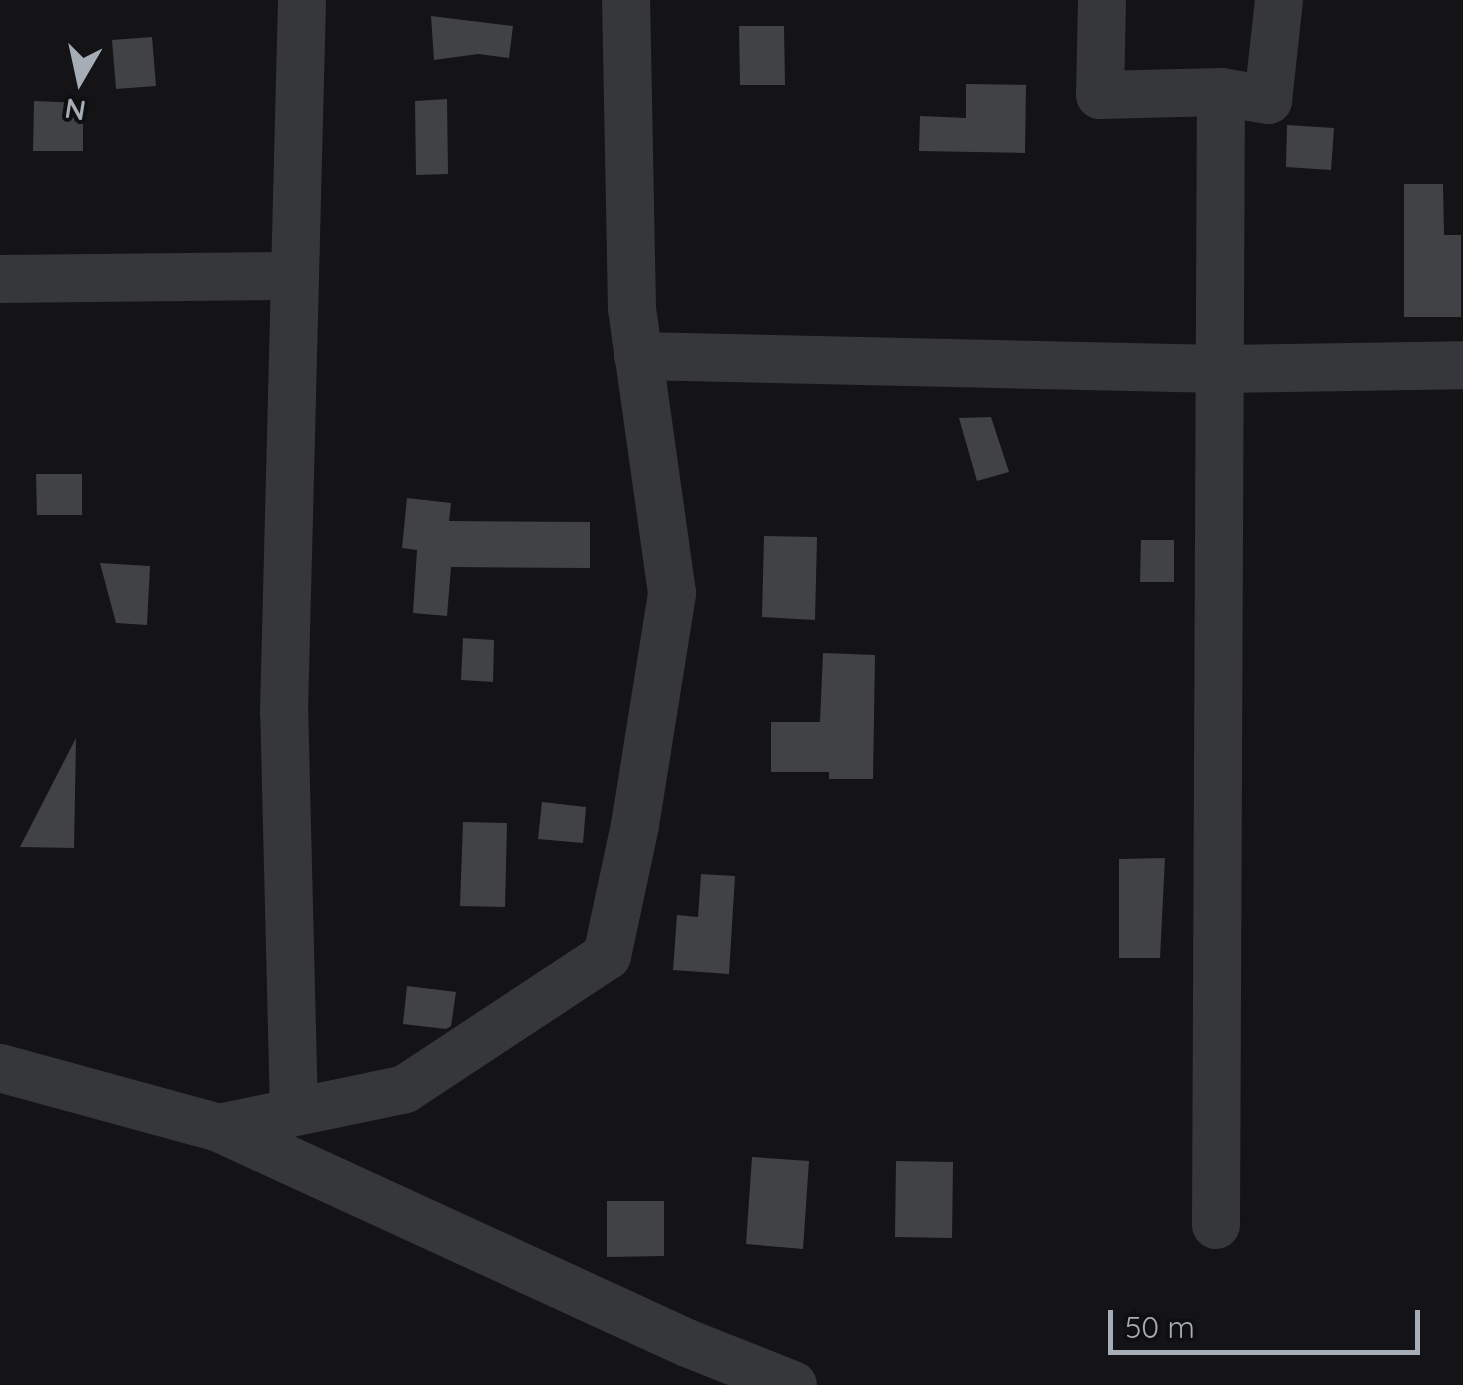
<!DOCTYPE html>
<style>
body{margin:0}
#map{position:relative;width:1463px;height:1385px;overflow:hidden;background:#141416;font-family:Quicksand,sans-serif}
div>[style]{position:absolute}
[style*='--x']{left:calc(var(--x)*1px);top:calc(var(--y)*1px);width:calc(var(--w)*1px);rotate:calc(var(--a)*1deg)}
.building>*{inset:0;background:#404246}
.street>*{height:48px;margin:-24px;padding:0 24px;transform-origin:24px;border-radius:24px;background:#35373b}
span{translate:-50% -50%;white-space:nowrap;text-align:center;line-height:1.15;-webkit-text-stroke:9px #0f0f11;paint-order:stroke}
.north{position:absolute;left:30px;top:30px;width:100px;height:100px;-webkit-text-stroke:8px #0f0f11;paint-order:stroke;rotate:189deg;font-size:28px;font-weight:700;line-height:40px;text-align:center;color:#a5adb6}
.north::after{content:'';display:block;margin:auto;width:35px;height:45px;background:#a5adb6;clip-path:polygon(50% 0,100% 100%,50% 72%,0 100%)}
.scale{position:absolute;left:1108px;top:1310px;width:312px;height:45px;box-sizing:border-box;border:5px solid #a5adb6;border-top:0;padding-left:12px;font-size:30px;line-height:35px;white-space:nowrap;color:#a5adb6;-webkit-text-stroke:8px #0f0f11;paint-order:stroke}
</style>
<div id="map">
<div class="building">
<i style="clip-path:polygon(431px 16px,513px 26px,509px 58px,478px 54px,434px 60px)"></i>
<i style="clip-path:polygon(739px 26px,784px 26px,785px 85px,740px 85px)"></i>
<i style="clip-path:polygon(152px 37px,156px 86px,116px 89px,112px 40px)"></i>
<i style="clip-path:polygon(966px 84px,1026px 85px,1025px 153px,919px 151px,920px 116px,966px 118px)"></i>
<i style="clip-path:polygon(447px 99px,448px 174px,416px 175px,415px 101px)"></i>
<i style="clip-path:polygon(34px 101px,83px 103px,83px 151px,33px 151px)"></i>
<i style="clip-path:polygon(1287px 125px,1334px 128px,1331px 170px,1286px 167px)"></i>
<i style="clip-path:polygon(1404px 184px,1443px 184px,1444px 235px,1461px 235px,1461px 317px,1404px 317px)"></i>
<i style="clip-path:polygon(991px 417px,1009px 472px,977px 481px,959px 418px)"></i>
<i style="clip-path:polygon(36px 474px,82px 474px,82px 515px,37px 515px)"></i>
<i style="clip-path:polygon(407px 498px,451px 503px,449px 521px,590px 522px,590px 568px,451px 567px,447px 616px,413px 613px,417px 550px,402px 548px)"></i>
<i style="clip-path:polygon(764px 536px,817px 537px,815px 620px,762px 617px)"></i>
<i style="clip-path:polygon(1141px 540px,1174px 540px,1174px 582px,1140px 582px)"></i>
<i style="clip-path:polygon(100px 563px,150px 566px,147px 625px,116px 623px)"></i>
<i style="clip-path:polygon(463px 638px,494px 640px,493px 682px,461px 680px)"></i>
<i style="clip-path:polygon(823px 653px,875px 655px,873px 779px,829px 779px,829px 772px,771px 772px,771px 722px,820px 722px)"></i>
<i style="clip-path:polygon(76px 738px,74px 848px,20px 847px)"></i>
<i style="clip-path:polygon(542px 802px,586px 807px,583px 843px,538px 839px)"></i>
<i style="clip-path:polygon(463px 822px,507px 823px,505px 907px,460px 906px)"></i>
<i style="clip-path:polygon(1165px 858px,1160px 958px,1119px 958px,1119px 859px)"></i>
<i style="clip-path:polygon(701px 874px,735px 876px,729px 974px,673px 970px,677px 915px,698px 917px)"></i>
<i style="clip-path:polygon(407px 986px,456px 992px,451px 1026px,446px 1029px,403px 1024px)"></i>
<i style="clip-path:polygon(752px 1157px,809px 1161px,803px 1249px,746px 1244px)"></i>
<i style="clip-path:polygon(896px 1161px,953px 1162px,952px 1238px,895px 1237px)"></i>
<i style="clip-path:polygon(607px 1201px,664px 1201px,664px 1256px,607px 1257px)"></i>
</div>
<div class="street">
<i style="--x:1102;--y:0;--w:95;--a:91.2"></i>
<i style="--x:1100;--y:95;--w:121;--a:-1.4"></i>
<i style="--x:1221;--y:92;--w:48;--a:9.7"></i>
<i style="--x:1268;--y:100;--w:101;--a:-83.7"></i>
<i style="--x:0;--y:279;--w:295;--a:-0.6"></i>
<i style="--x:638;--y:356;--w:582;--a:1.28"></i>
<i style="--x:1220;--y:369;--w:243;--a:-0.9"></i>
<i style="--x:0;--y:1068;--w:227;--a:15.3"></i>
<i style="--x:219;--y:1128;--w:515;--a:24.67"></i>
<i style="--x:687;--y:1343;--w:114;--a:21.6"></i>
<i style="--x:294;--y:1112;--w:400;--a:-91.4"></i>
<i style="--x:284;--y:712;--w:712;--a:-88.55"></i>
<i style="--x:219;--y:1128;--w:190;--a:-11.8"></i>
<i style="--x:405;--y:1089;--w:242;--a:-33.4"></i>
<i style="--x:607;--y:956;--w:134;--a:-77.9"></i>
<i style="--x:635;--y:825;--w:235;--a:-80.9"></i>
<i style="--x:672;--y:593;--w:287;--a:-98"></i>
<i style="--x:632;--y:309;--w:309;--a:-91.1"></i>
<i style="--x:1216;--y:1225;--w:1133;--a:-89.75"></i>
</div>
<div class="north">N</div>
<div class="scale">50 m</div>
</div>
